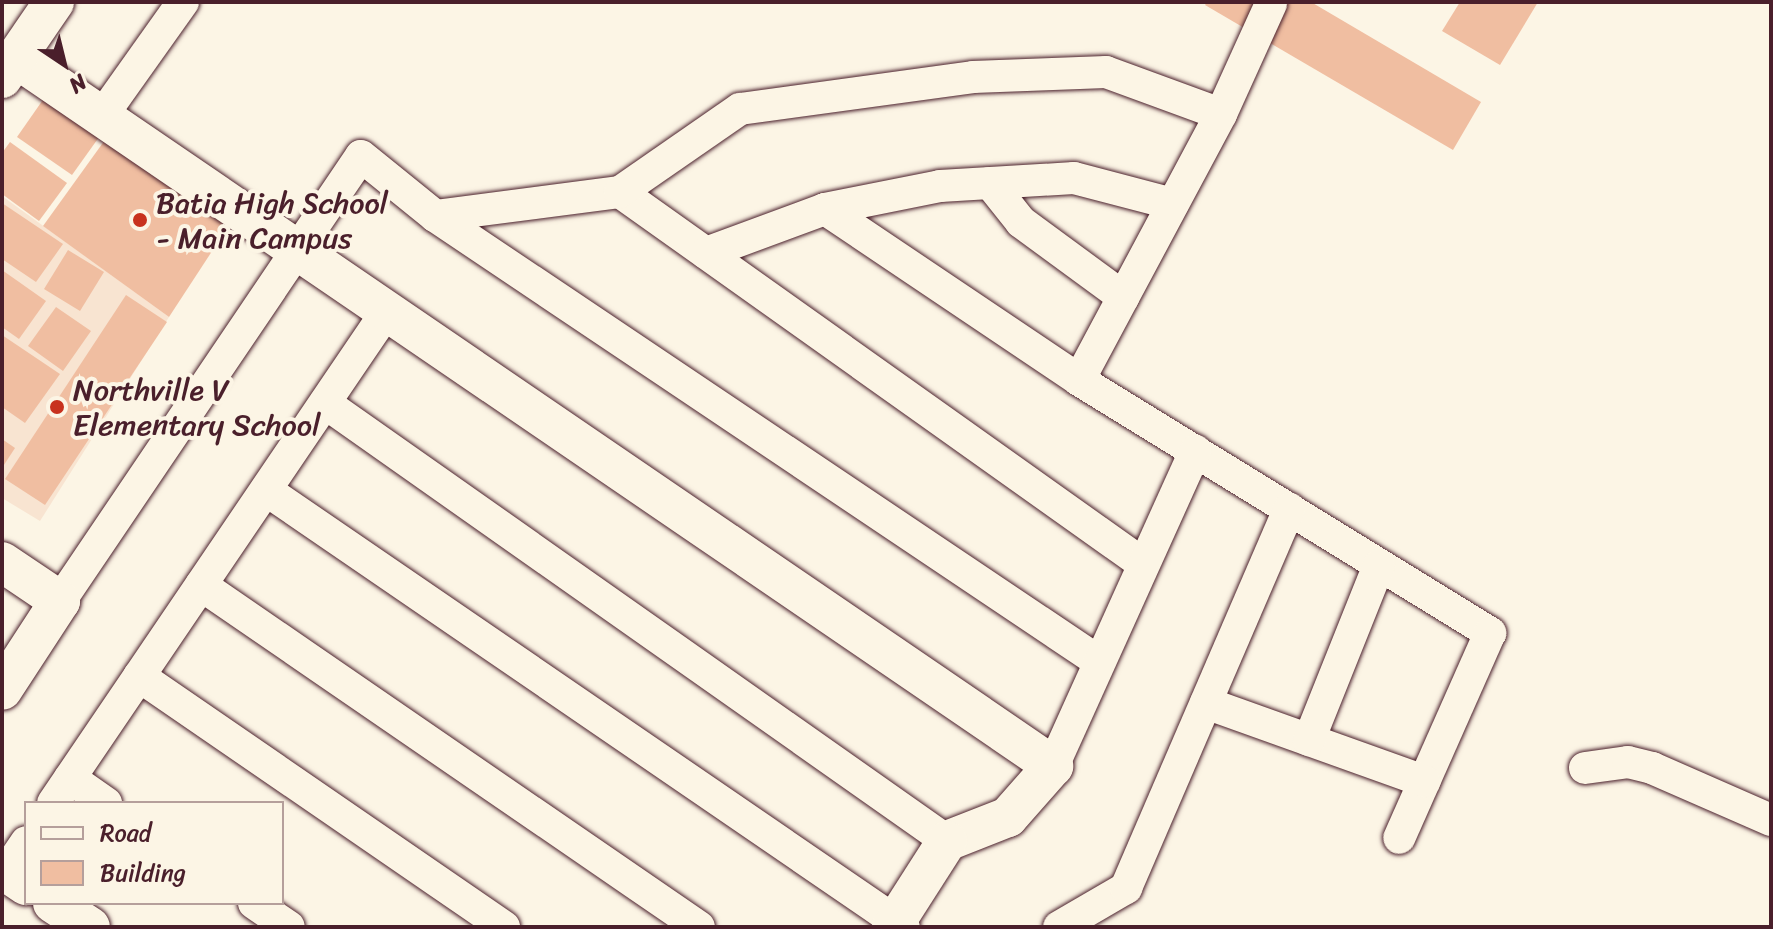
<!DOCTYPE html>
<style>
body{margin:0}
#map{position:relative;width:1773px;height:929px;overflow:hidden;background:#fcf5e5;font-family:Sriracha,sans-serif}
div>[style]{position:absolute}
[style*='--x']{left:calc(var(--x)*1px);top:calc(var(--y)*1px);width:calc(var(--w)*1px);rotate:calc(var(--a)*1deg)}
.built>*{inset:0;background:#f8e4d1}
.building>*{inset:0;background:#f0bea1}
.roads{filter:drop-shadow(0 0 2px #4a1f2b) drop-shadow(0 0 2px #4a1f2b)}
.minor>*{height:32px;margin:-16px;padding:0 16px;transform-origin:16px;border-radius:16px;background:#fcf5e5}
.tertiary>*{height:40px;margin:-20px;padding:0 20px;transform-origin:20px;border-radius:20px;background:#fcf5e5}
.dots>*{width:22px;height:22px;translate:-50% -50%;box-sizing:border-box;border:4px solid #fcf5e5;border-radius:50%}
span{translate:-50% -50%;white-space:nowrap;text-align:center;line-height:1.15;-webkit-text-stroke:8px #fcf5e5;paint-order:stroke}
.poi-label{font-size:30px;color:#4a1f2b}
.left{translate:0 -50%;text-align:left}
.frame{position:absolute;inset:0;border:4px solid #4a1f2b;pointer-events:none}
.legend{position:absolute;left:24px;top:801px;width:260px;height:104px;box-sizing:border-box;background:#fcf5e5;border:2px solid #b59f9b;margin:0;padding:10px 14px;list-style:none;font-size:24px;color:#4a1f2b}
.legend li{display:flex;align-items:center;gap:16px;height:40px}
.legend b{width:40px;border:2px solid #b59f9b}
.north{position:absolute;left:24px;top:24px;width:80px;height:80px;-webkit-text-stroke:6px #fcf5e5;paint-order:stroke;rotate:145deg;font-size:22px;font-weight:700;line-height:32px;text-align:center;color:#4a1f2b}
.north::after{content:'';display:block;margin:auto;width:28px;height:36px;background:#4a1f2b;clip-path:polygon(50% 0,100% 100%,50% 72%,0 100%)}
</style>
<div id="map">
<div class="built">
<i style="clip-path:polygon(2px 196px,169px 317px,40px 521px,2px 498px)"></i>
</div>
<div class="building">
<i style="clip-path:polygon(1207px 2px,1311px 2px,1481px 102px,1453px 150px,1205px 5px)"></i>
<i style="clip-path:polygon(1460px 2px,1538px 2px,1500px 65px,1442px 31px)"></i>
<i style="clip-path:polygon(47px 94px,102px 133px,72px 175px,17px 137px)"></i>
<i style="clip-path:polygon(115px 126px,237px 213px,169px 317px,43px 226px)"></i>
<i style="clip-path:polygon(10px 142px,67px 183px,39px 221px,2px 194px,2px 153px)"></i>
<i style="clip-path:polygon(2px 203px,63px 244px,36px 282px,2px 259px)"></i>
<i style="clip-path:polygon(68px 250px,104px 272px,80px 311px,44px 289px)"></i>
<i style="clip-path:polygon(2px 270px,46px 301px,19px 339px,2px 327px)"></i>
<i style="clip-path:polygon(126px 295px,167px 322px,45px 505px,5px 479px)"></i>
<i style="clip-path:polygon(56px 307px,91px 331px,63px 371px,28px 346px)"></i>
<i style="clip-path:polygon(2px 335px,60px 374px,25px 423px,2px 407px)"></i>
<i style="clip-path:polygon(2px 439px,15px 448px,2px 468px)"></i>
</div>
<div class="roads">
<div class="minor">
<i style="--x:102;--y:116;--w:140;--a:-54.6"></i>
<i style="--x:990;--y:183;--w:50;--a:51.5"></i>
<i style="--x:1021;--y:222;--w:127;--a:36.3"></i>
<i style="--x:620;--y:192;--w:642;--a:35.42"></i>
<i style="--x:825;--y:209;--w:306;--a:33.9"></i>
<i style="--x:1079;--y:380;--w:483;--a:31.6"></i>
<i style="--x:1490;--y:633;--w:224;--a:113.9"></i>
<i style="--x:435;--y:216;--w:798;--a:33.87"></i>
<i style="--x:706;--y:253;--w:127;--a:-20.3"></i>
<i style="--x:825;--y:209;--w:117;--a:-11.3"></i>
<i style="--x:940;--y:186;--w:134;--a:-3.4"></i>
<i style="--x:1074;--y:178;--w:102;--a:14.7"></i>
<i style="--x:1079;--y:380;--w:302;--a:-61.9"></i>
<i style="--x:1221;--y:114;--w:121;--a:-65.6"></i>
<i style="--x:325;--y:403;--w:761;--a:35.15"></i>
<i style="--x:266;--y:490;--w:773;--a:34.41"></i>
<i style="--x:201;--y:585;--w:604;--a:34.48"></i>
<i style="--x:60;--y:601;--w:537;--a:-55.93"></i>
<i style="--x:361;--y:156;--w:95;--a:39"></i>
<i style="--x:435;--y:216;--w:187;--a:-7.4"></i>
<i style="--x:620;--y:192;--w:146;--a:-34.7"></i>
<i style="--x:740;--y:109;--w:235;--a:-7.8"></i>
<i style="--x:973;--y:77;--w:133;--a:-2.2"></i>
<i style="--x:1106;--y:72;--w:122;--a:20.1"></i>
<i style="--x:139;--y:676;--w:443;--a:34.5"></i>
<i style="--x:1206;--y:703;--w:232;--a:19.7"></i>
<i style="--x:1309;--y:740;--w:188;--a:-68.2"></i>
<i style="--x:1053;--y:766;--w:346;--a:-65.7"></i>
<i style="--x:1585;--y:768;--w:43;--a:-7.9"></i>
<i style="--x:1628;--y:762;--w:25;--a:14"></i>
<i style="--x:1652;--y:768;--w:130;--a:23.6"></i>
<i style="--x:70;--y:778;--w:44;--a:34.8"></i>
<i style="--x:53;--y:803;--w:595;--a:-55.83"></i>
<i style="--x:6;--y:872;--w:36;--a:-56"></i>
<i style="--x:254;--y:903;--w:42;--a:34.4"></i>
<i style="--x:1059;--y:927;--w:78;--a:-30.2"></i>
<i style="--x:1126;--y:888;--w:413;--a:-66.7"></i>
</div>
<div class="tertiary">
<i style="--x:16;--y:58;--w:1256;--a:34.32"></i>
<i style="--x:1053;--y:766;--w:68;--a:131.4"></i>
<i style="--x:1008;--y:817;--w:66;--a:158.5"></i>
<i style="--x:947;--y:841;--w:102;--a:122.6"></i>
<i style="--x:2;--y:78;--w:92;--a:-55.6"></i>
<i style="--x:2;--y:562;--w:70;--a:33.9"></i>
<i style="--x:60;--y:601;--w:106;--a:123.1"></i>
<i style="--x:2;--y:869;--w:29;--a:34"></i>
<i style="--x:53;--y:903;--w:44;--a:33"></i>
</div>
</div>
<div class="dots">
<i style="left:140px;top:220px;background:#c8321e"></i>
<i style="left:57px;top:407px;background:#c8321e"></i>
</div>
<div class="poi-label">
<span class="left" style="left:156px;top:220px">Batia High School<br>- Main Campus</span>
<span class="left" style="left:73px;top:407px">Northville V<br>Elementary School</span>
</div>
<div class="frame"></div>
<ul class="legend">
<li><b style="height:10px;background:#fcf5e5"></b>Road</li>
<li><b style="height:22px;background:#f0bea1"></b>Building</li>
</ul>
<div class="north">N</div>
</div>
